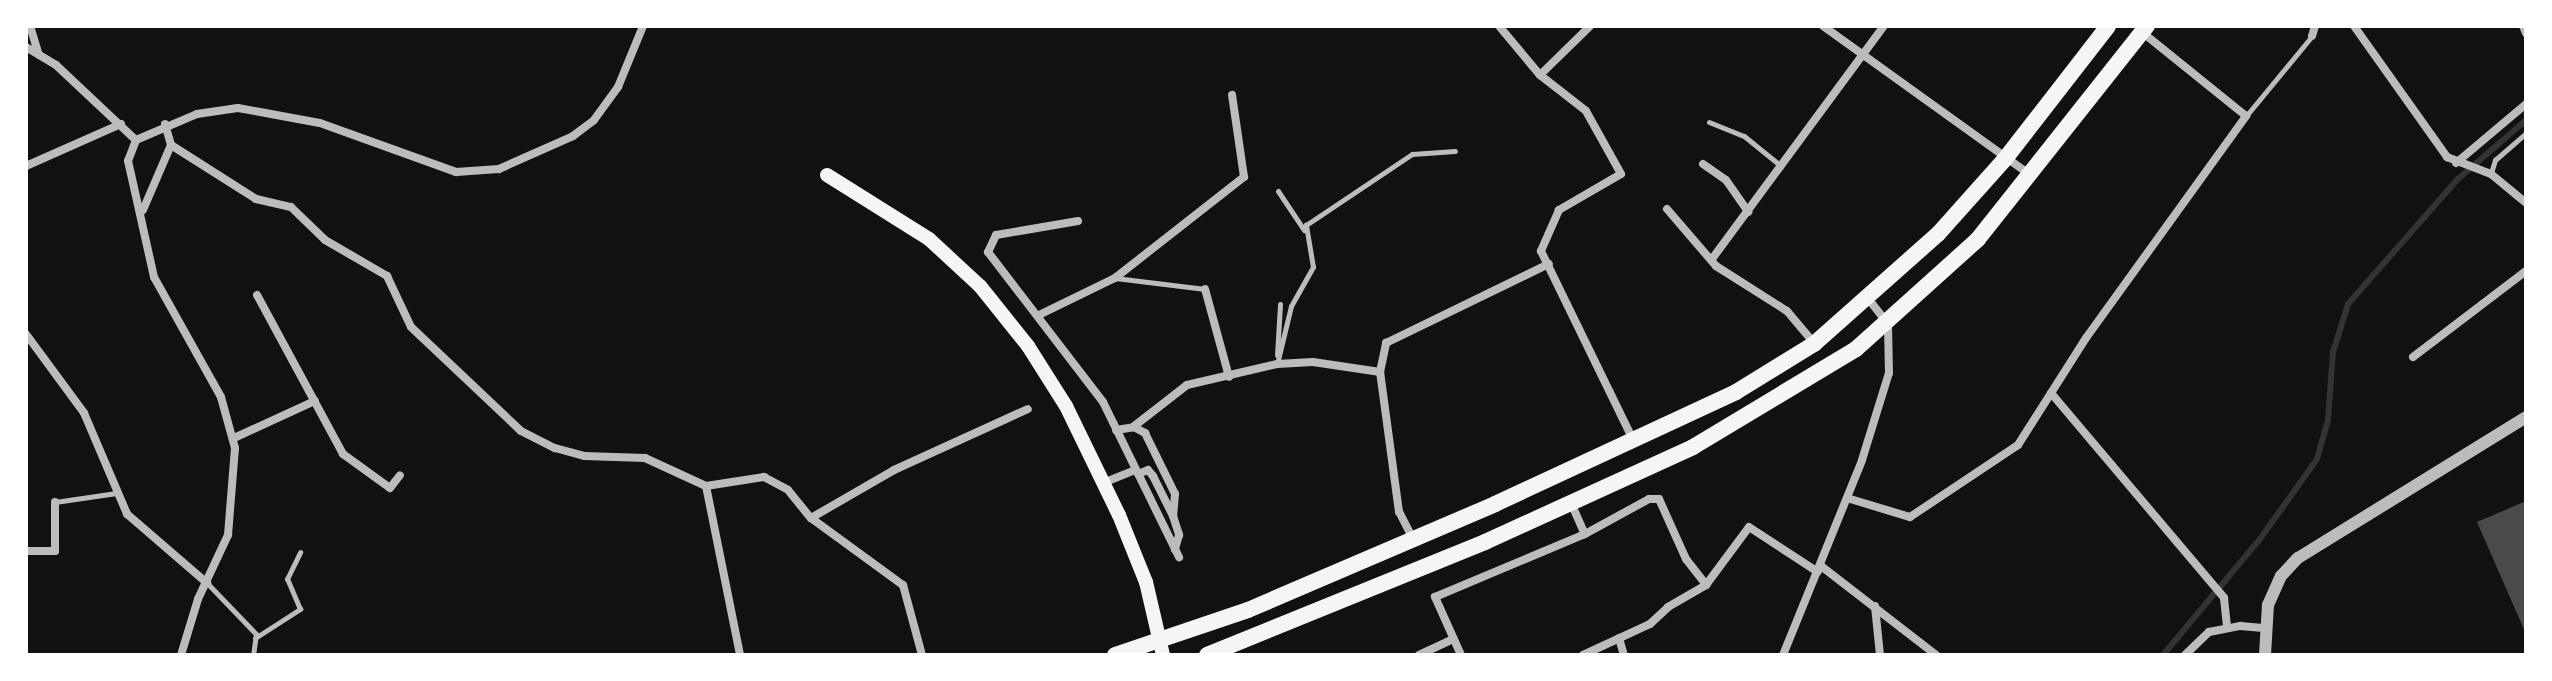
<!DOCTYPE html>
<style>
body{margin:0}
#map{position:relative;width:2552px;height:681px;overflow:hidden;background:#111;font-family:Signika,sans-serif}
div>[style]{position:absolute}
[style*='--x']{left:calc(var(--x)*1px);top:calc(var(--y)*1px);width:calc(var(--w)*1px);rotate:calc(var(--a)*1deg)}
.stream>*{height:6px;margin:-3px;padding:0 3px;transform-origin:3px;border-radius:3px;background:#333}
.building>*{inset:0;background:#4a4a4a}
.service>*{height:5px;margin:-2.5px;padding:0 2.5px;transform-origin:2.5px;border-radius:2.5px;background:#bcbcbc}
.minor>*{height:8px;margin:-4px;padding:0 4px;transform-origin:4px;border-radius:4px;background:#bcbcbc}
.tertiary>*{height:12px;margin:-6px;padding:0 6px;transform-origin:6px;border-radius:6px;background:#bcbcbc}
.secondary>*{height:14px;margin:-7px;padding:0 7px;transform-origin:7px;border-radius:7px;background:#f5f5f5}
.trunk>*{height:16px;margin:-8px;padding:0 8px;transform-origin:8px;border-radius:8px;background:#f5f5f5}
span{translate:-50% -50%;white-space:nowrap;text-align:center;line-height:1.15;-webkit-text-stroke:6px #fff;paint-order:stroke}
.frame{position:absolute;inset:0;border:28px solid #fff;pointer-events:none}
</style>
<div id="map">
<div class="stream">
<i style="--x:2163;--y:655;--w:151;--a:-50.1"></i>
<i style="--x:2260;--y:539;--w:98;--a:-54.5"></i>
<i style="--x:2317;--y:459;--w:41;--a:-74.2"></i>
<i style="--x:2328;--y:420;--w:68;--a:-85.8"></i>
<i style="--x:2333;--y:352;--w:50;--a:-72.6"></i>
<i style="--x:2348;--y:304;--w:167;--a:-48.7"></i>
<i style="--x:2458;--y:179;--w:90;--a:-40.9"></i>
</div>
<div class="building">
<i style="clip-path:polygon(2526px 501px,2526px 634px,2477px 522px)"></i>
</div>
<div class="service">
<i style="--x:2246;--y:116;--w:104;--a:-50.5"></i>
<i style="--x:1709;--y:122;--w:38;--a:22"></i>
<i style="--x:1744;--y:136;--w:48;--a:39"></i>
<i style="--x:2491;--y:173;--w:14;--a:-73"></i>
<i style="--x:2495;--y:160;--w:41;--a:-41.1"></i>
<i style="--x:1278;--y:191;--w:47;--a:56.3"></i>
<i style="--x:1115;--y:278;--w:91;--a:7"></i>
<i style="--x:1277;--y:355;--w:51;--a:-86.6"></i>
<i style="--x:1277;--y:364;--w:60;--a:-76.4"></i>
<i style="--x:1291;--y:306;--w:45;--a:-60.6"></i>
<i style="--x:1313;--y:267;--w:43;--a:-99.5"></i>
<i style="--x:1306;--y:225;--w:128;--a:-33.8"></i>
<i style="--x:1412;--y:154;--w:43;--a:-4"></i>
<i style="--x:55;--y:502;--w:62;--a:-8.4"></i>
<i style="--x:207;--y:583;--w:71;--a:46.1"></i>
<i style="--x:256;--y:634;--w:21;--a:98"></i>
<i style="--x:255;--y:638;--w:54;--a:-32.8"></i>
<i style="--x:300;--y:609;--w:33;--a:-113"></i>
<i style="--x:287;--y:579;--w:30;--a:-64"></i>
</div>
<div class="minor">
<i style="--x:30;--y:26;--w:30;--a:73"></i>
<i style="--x:1499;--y:26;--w:64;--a:50.1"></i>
<i style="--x:1540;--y:75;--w:58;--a:38"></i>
<i style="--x:1586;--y:111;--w:72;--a:60.9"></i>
<i style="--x:1621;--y:174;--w:72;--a:149.9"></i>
<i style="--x:1559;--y:210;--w:45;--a:113.7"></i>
<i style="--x:1541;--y:251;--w:210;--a:64"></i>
<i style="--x:1823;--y:26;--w:255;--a:35.7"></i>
<i style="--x:2354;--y:26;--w:161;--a:54.6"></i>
<i style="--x:2447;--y:157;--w:47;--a:21.1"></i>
<i style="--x:2491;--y:174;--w:45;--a:39.6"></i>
<i style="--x:2523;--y:26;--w:8;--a:67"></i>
<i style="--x:2312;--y:36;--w:10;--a:-73"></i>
<i style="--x:26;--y:47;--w:35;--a:31"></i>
<i style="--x:56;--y:65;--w:110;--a:43.2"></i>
<i style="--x:1540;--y:75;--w:70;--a:-44.4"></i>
<i style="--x:165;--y:124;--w:22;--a:74"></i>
<i style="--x:171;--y:145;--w:101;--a:32.4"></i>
<i style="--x:256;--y:199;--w:36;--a:13"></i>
<i style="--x:291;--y:207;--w:47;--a:44.1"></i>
<i style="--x:325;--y:240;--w:72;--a:30.1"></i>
<i style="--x:387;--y:276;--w:56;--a:64.8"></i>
<i style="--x:411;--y:327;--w:151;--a:43.4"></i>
<i style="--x:521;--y:431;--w:38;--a:27"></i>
<i style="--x:555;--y:448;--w:30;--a:15"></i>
<i style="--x:584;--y:456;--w:61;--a:1.9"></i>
<i style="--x:645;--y:458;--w:67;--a:24.7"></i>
<i style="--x:706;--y:486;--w:59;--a:-8.8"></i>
<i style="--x:764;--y:477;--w:27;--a:28"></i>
<i style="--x:788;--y:490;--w:36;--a:51"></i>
<i style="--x:811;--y:518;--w:96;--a:-30"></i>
<i style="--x:894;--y:470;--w:147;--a:-24.5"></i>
<i style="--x:2456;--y:163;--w:92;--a:-40.1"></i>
<i style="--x:1703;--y:164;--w:28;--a:35"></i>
<i style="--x:1726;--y:180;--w:39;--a:55"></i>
<i style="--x:26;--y:166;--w:104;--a:-23.9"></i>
<i style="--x:1667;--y:209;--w:75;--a:49.3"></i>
<i style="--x:1716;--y:266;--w:84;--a:32.4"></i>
<i style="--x:1787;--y:311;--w:42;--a:49.8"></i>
<i style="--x:143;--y:210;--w:71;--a:-66.7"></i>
<i style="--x:1078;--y:221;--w:83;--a:170.3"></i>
<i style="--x:996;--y:235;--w:19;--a:115"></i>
<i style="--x:988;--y:252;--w:189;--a:52.5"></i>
<i style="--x:1103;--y:402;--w:173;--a:63.9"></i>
<i style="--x:1712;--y:259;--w:290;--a:-53.6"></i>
<i style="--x:1205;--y:289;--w:91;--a:74.7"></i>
<i style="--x:257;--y:295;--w:181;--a:61.6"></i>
<i style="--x:343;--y:454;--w:58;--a:35.9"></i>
<i style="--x:390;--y:488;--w:16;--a:-52"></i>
<i style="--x:1039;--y:315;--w:85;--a:-26"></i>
<i style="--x:1115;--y:278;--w:164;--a:-38.1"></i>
<i style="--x:1244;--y:177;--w:83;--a:-98.3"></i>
<i style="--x:26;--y:334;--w:98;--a:53.7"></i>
<i style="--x:84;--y:413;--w:110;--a:66.9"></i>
<i style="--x:127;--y:514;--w:106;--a:40.8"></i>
<i style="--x:2413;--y:357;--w:142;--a:-37.3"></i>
<i style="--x:2051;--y:393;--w:268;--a:49.8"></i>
<i style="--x:2224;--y:598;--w:30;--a:84"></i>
<i style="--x:1133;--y:427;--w:68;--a:-37.9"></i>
<i style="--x:1187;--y:385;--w:92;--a:-13.1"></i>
<i style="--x:1277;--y:364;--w:36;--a:-3"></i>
<i style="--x:1313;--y:362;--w:68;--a:8.5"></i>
<i style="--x:1116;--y:430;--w:18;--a:-9"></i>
<i style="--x:1134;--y:427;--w:13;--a:29"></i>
<i style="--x:1145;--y:433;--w:68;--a:63.8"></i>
<i style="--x:1175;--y:494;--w:22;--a:95"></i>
<i style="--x:234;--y:438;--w:89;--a:-24.6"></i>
<i style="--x:1138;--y:474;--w:11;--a:-22"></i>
<i style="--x:1148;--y:470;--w:8;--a:50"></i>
<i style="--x:1153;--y:476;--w:45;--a:63.4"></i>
<i style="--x:1173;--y:516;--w:20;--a:72"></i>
<i style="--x:1179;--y:535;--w:15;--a:106"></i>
<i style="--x:1103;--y:483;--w:35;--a:-22"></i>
<i style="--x:706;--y:486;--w:172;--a:78.6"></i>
<i style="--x:1847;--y:498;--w:66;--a:16.8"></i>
<i style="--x:1910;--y:517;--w:130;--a:-33.7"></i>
<i style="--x:2018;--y:445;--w:127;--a:-57.6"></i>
<i style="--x:2086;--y:338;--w:274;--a:-54.2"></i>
<i style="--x:2246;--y:116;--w:134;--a:-141.1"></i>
<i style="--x:1571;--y:503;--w:34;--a:66"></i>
<i style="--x:1585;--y:534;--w:73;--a:-28.7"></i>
<i style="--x:1649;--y:499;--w:10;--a:0"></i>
<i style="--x:1659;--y:499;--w:66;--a:65.8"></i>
<i style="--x:1686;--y:559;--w:33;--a:52"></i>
<i style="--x:811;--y:518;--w:114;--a:36.1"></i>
<i style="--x:903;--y:585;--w:73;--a:74.8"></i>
<i style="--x:1413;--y:539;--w:30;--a:-117"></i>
<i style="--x:1399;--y:512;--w:141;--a:-97.7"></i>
<i style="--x:1380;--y:372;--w:30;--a:-78"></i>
<i style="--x:1386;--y:343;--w:181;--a:-25.9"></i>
<i style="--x:26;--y:551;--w:29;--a:0"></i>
<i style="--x:55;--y:551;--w:49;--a:-90"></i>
<i style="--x:1821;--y:566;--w:145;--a:37.7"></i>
<i style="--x:1875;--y:606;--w:49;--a:84.2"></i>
<i style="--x:1619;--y:638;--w:18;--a:74"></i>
<i style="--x:181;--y:655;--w:59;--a:-73.1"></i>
<i style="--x:198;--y:599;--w:71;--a:-64.9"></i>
<i style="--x:228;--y:535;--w:87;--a:-85.4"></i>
<i style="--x:235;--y:448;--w:53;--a:-105.4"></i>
<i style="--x:221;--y:397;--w:137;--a:-119.2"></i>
<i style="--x:154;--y:277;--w:119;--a:-102.6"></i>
<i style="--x:128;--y:161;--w:22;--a:-69"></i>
<i style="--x:136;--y:140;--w:66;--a:-23.1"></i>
<i style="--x:197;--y:114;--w:41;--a:-8.3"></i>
<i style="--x:238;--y:108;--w:83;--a:10.4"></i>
<i style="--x:320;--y:123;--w:145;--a:19.8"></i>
<i style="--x:456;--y:172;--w:43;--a:-4"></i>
<i style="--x:499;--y:169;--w:81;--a:-24"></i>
<i style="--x:573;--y:136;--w:26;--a:-37"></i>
<i style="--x:594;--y:120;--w:41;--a:-54"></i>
<i style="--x:618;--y:87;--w:66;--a:-67.7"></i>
<i style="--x:1419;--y:655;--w:38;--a:-25"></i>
<i style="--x:1461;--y:655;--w:64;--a:-114.1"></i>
<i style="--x:1435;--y:597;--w:163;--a:-22.8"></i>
<i style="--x:1583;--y:655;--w:74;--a:-24.8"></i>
<i style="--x:1650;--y:624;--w:25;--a:-43"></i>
<i style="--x:1668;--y:607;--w:44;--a:-30.1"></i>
<i style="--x:1706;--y:585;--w:72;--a:-53.4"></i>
<i style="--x:1749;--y:527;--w:82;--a:33.1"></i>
<i style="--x:1783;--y:655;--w:210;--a:-67.9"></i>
<i style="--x:1862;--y:460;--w:91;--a:-72.8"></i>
<i style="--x:1889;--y:373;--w:49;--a:-91.2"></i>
<i style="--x:1888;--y:324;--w:33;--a:-128"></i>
<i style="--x:2185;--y:655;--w:33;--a:-44"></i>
<i style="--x:2209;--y:632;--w:32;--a:-11"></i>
<i style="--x:2240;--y:626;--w:23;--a:5"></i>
</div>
<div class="tertiary">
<i style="--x:2265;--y:655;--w:50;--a:-86.6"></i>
<i style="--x:2268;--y:605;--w:32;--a:-66"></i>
<i style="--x:2281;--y:576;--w:25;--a:-47"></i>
<i style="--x:2298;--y:558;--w:268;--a:-31.7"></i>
</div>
<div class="secondary">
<i style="--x:827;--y:175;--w:120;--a:32.1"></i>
<i style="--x:929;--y:239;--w:69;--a:42.7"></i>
<i style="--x:980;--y:286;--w:77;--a:51.3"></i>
<i style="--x:1028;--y:346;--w:71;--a:57.7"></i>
<i style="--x:1066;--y:406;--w:121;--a:64.1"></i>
<i style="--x:1119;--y:515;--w:72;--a:68.1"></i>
<i style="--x:1146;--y:582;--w:75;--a:76.9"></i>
</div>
<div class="trunk">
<i style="--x:1115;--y:655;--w:140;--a:-18.7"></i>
<i style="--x:1248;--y:610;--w:269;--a:-23.2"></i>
<i style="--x:1495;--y:504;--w:266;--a:-24.9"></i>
<i style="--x:1736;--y:392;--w:92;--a:-31.6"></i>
<i style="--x:1814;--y:344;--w:166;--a:-41.6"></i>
<i style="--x:1938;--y:234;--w:101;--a:-48.2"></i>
<i style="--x:2005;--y:159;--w:168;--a:-52.2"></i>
<i style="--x:1207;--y:655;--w:300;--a:-22.1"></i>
<i style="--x:1485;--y:542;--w:229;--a:-24.5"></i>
<i style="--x:1693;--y:447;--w:190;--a:-31"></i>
<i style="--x:1856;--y:349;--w:164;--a:-42"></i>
<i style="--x:1978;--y:239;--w:272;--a:-51.6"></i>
</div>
<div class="frame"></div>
</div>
